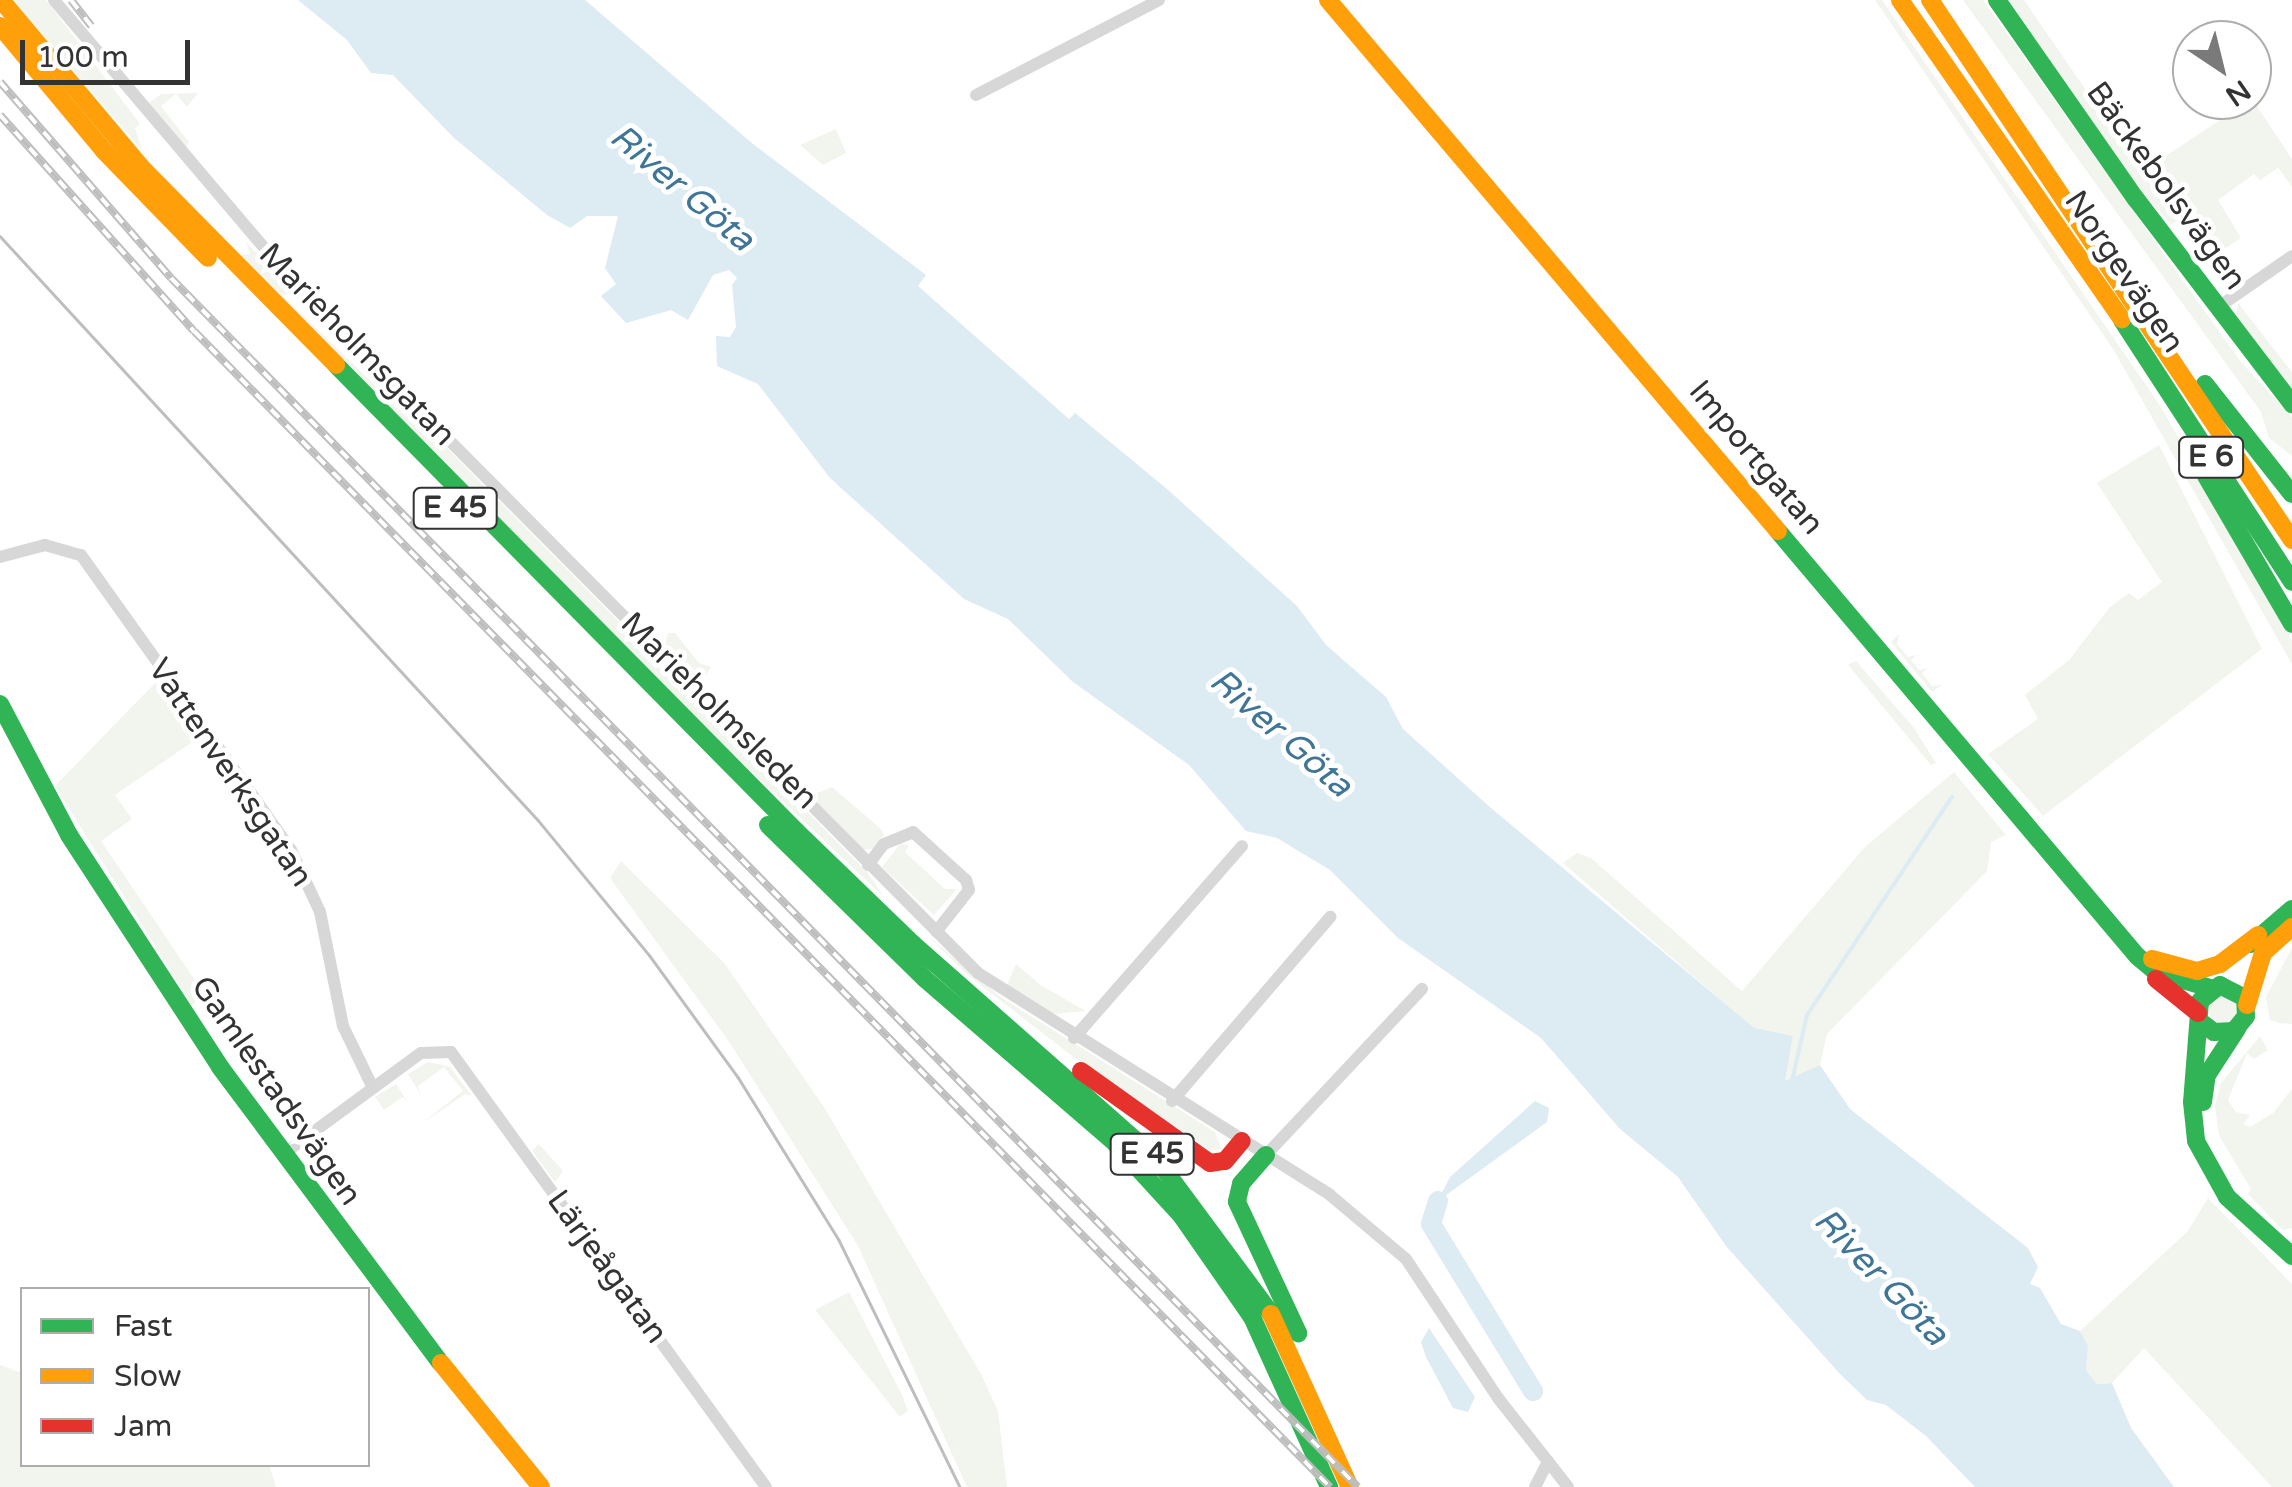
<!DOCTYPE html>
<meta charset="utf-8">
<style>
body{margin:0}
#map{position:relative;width:2292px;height:1487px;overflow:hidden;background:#fff;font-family:"Varela Round",sans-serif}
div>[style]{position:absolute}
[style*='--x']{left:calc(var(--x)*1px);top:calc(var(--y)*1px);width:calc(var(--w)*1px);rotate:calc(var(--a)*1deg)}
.green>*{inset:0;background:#f1f5ed}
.round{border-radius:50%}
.water>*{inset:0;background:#ddebf3}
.stream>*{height:4px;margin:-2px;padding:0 2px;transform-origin:2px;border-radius:2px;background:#ddebf3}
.river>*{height:20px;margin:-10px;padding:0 10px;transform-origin:10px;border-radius:10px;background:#ddebf3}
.street>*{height:12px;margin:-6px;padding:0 6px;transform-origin:6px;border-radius:6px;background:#d7d7d7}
.fast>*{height:18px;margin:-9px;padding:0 9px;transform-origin:9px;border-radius:9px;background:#30b455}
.slow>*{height:18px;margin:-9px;padding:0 9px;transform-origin:9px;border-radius:9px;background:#ff9f0a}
.jam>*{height:18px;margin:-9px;padding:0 9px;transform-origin:9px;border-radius:9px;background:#e5322d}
.tram>*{height:2.5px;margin:-1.25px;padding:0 1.25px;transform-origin:1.25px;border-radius:1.25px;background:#bebebe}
.rail>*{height:8px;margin-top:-4px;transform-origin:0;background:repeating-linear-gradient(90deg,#fff 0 11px,#bebebe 0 22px);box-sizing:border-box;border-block:2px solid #bebebe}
span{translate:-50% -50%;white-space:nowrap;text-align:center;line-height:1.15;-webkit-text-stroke:10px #fff;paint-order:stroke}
.shield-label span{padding:2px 8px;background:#fff;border:2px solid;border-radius:8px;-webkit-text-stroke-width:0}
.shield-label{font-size:30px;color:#333;font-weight:700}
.street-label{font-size:32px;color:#333}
.water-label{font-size:35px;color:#3f7597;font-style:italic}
.legend{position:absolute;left:20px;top:1287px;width:350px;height:180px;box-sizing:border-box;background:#fff;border:2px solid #adadad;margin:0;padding:12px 18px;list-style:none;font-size:30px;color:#333}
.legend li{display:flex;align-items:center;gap:20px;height:50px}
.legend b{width:50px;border:2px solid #adadad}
.north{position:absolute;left:2172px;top:20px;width:100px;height:100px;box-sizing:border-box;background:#fff;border:2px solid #adadad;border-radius:50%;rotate:145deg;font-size:28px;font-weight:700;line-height:40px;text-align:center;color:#333}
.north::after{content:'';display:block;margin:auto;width:35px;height:45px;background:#7a7a7a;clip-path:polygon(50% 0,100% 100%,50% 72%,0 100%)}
.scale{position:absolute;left:20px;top:40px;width:170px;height:45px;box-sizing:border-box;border:5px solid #333;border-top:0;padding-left:12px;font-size:30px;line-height:35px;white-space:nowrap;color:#333;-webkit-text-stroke:8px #fff;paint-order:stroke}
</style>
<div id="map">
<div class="green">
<i style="clip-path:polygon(12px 0,46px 0,140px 124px,135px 128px,142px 150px)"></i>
<i style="clip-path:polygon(1875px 0,1882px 0,2161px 407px,2292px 641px,2292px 664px,2113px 349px)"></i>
<i style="clip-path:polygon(1963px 0,1983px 0,2241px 362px,2292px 417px,2292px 456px,2269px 438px,2261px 412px)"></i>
<i style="clip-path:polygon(2009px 0,2024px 0,2176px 221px,2171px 225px,2126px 172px)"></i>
<i style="clip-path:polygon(198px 93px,187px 107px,176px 94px,161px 106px,189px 142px,186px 149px,149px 103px,161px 94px)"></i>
<i style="clip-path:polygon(2252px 99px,2292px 159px,2292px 187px,2278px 168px,2260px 180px,2254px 174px,2218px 200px,2241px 238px,2223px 250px,2209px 250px,2149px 167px)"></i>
<i style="clip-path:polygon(836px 129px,846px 153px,823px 165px,800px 145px)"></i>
<i style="clip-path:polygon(246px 242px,317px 316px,289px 292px,283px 296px,415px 424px,411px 412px,868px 873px,884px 897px,719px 741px,251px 269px,238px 255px,250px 254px)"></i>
<i style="clip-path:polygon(2238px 303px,2292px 372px,2292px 389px,2236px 317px)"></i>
<i style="clip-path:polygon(2159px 445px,2262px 649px,2043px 816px,1988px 754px,2038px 719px,2025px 695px,2069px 660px,2110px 607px,2129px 593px,2138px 600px,2162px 582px,2097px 483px)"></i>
<i style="clip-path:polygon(668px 633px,675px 633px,699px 663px,711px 667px,701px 682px,664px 646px)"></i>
<i style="clip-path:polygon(1899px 634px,1897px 644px,1908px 657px,1917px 655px,1911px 660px,1919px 670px,1928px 668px,1922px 673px,1932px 686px,1942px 685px,1932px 692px,1891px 642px)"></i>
<i style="clip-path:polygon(1856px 661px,1914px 728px,1936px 763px,1931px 765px,1848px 665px)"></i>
<i style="clip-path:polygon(158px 680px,201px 736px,115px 795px,132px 819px,101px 841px,205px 995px,192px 1005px,55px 786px)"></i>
<i style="clip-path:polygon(1954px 772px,2006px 835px,1991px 842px,1987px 871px,1827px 1034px,1820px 1065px,1800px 1078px,1785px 1081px,1793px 1036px,1754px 1029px,1563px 863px,1577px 853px,1591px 858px,1742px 991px,1865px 847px)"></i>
<i style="clip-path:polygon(832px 787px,881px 829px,884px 835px,872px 849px,863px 850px,810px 796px)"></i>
<i style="clip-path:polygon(900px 844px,909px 845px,905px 852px,945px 889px,957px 889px,934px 915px,882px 867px)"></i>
<i style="clip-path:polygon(621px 861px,725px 964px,824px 1107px,981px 1374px,998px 1411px,1007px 1487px,967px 1487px,858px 1246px,730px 1043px,610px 878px)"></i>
<i style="clip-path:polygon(928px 936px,1002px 998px,1215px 1132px,1221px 1149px,1210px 1150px,1076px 1059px,969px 976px)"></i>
<i style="clip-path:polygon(2292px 948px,2292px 1024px,2279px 1023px,2270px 1020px,2266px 997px)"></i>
<i style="clip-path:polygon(1016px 964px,1042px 986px,1086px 1011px,1053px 1014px,1007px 985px)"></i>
<i class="round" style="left:2209px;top:996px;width:28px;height:28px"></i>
<i style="clip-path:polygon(2260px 1036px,2268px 1050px,2254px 1059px,2247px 1053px,2228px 1100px,2236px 1112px,2250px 1115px,2244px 1124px,2250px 1127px,2273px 1113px,2292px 1089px,2292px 1228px,2283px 1230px,2248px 1194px,2251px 1189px,2219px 1136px,2215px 1106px,2221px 1083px)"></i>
<i style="clip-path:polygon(428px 1062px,450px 1067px,472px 1096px,465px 1094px,421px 1124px,463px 1091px,444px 1067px,418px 1086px,421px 1095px,408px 1074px)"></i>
<i style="clip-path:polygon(396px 1084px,409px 1104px,403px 1097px,384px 1110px,375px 1097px)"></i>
<i style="clip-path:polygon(539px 1144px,563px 1171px,555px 1182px,532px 1151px)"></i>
<i style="clip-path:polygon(2208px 1198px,2292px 1284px,2292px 1487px,2272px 1487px,2144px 1348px,2112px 1383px,2097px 1384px,2086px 1370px,2088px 1347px,2080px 1331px,2188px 1231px)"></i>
<i style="clip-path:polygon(849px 1292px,902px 1395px,908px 1411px,900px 1417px,815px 1310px)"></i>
<i style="clip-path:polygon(0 1365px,22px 1373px,22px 1464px,269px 1465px,276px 1487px,0 1487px)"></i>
</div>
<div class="water">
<i style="clip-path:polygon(298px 0,585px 0,753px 144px,926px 275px,918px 286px,1069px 419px,1075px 413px,1167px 489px,1297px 606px,1326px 645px,1386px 697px,1403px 729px,1491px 808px,1754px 1028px,1793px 1036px,1785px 1081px,1820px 1065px,1850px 1109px,2028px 1248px,2038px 1267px,2030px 1284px,2040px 1288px,2061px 1324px,2080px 1331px,2088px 1346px,2086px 1370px,2097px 1384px,2112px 1383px,2131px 1428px,2174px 1487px,1975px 1487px,1926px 1436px,1886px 1405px,1867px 1400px,1840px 1374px,1726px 1246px,1678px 1177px,1620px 1129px,1541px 1038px,1398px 938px,1330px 870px,1277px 838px,1246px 831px,1189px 765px,1073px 682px,1008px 619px,964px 599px,830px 478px,758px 384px,717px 366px,716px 336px,730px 337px,736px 327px,732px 285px,737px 278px,729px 270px,713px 275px,688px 320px,671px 310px,626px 323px,601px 296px,616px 284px,605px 268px,618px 216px,587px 216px,570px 228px,547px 215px,454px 138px,393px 75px,371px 73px,347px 40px)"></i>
<i style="clip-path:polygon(1535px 1101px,1549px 1108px,1547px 1122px,1438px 1201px,1450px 1177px)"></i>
<i style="clip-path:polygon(1429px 1328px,1475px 1397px,1468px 1412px,1453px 1408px,1426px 1357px,1421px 1342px)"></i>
</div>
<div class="stream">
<i style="--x:1792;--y:1081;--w:68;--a:-77.2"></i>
<i style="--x:1807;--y:1015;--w:262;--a:-56.4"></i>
</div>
<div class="river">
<i style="--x:1438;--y:1201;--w:24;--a:107"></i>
<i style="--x:1431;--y:1224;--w:196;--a:58.6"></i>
</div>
<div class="street">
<i style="--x:54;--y:0;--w:376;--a:49.7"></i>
<i style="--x:297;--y:287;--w:967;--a:45.21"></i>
<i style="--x:978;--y:973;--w:416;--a:32.2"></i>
<i style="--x:1330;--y:1195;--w:99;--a:40.1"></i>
<i style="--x:1406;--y:1259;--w:167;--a:56.5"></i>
<i style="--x:1498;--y:1398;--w:113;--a:51.8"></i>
<i style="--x:976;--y:95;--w:206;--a:-27.4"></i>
<i style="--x:2217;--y:308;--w:91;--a:-34.7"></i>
<i style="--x:0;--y:557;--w:47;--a:-14.9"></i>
<i style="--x:45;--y:545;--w:37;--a:16"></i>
<i style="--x:81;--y:555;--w:267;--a:54.5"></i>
<i style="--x:236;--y:772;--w:95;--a:54.8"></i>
<i style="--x:291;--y:850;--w:68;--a:64.9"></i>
<i style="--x:320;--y:912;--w:116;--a:78.6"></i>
<i style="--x:343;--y:1026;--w:67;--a:64.2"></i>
<i style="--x:868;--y:865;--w:26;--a:-53"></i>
<i style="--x:884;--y:844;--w:31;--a:-22"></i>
<i style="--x:913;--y:832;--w:72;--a:42.2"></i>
<i style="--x:966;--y:880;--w:10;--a:73"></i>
<i style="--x:969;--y:890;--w:53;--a:128.2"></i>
<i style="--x:1074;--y:1038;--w:255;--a:-48.8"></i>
<i style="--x:1172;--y:1101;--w:243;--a:-49.3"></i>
<i style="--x:282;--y:1155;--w:172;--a:-36.3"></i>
<i style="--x:421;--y:1053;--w:30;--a:-2"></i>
<i style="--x:451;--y:1052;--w:537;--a:54.09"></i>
<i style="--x:1266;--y:1155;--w:228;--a:-46.8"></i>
<i style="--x:1535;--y:1487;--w:29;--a:-63"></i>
</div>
<div class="fast">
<i style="--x:1997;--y:0;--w:243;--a:55.1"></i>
<i style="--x:2136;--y:199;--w:258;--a:52.7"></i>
<i style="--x:2122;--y:320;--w:312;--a:57"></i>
<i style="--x:336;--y:365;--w:655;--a:45.37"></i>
<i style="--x:796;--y:831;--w:163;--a:44"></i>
<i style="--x:913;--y:944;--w:322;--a:41.4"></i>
<i style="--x:1155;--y:1157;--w:195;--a:53.5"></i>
<i style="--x:2205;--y:384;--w:140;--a:51.7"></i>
<i style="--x:2206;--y:476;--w:171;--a:59.8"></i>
<i style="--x:1778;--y:531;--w:556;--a:49.81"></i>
<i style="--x:2137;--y:956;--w:25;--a:40"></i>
<i style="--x:2156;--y:972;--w:56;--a:16.5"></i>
<i style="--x:0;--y:704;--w:148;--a:62.2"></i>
<i style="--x:69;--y:835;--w:277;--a:56.9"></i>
<i style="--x:220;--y:1067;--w:369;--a:53.3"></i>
<i style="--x:768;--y:825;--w:219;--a:44.4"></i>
<i style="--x:924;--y:978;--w:248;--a:40.8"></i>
<i style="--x:1112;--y:1140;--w:102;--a:47.4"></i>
<i style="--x:1181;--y:1215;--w:124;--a:55.2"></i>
<i style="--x:1252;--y:1317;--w:187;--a:65.6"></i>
<i style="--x:2251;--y:944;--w:54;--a:-40.5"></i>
<i style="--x:2201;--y:1022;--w:16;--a:38"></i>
<i style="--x:2214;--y:1032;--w:20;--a:-3"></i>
<i style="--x:2234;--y:1031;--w:19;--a:-51"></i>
<i style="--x:2246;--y:1016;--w:18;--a:-93"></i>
<i style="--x:2245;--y:998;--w:28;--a:-153"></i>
<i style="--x:2220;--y:985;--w:26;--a:141"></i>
<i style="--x:2200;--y:1001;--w:101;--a:94.5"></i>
<i style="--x:2192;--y:1102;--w:39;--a:84"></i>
<i style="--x:2196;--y:1141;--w:64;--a:61"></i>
<i style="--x:2227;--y:1197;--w:88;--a:42.2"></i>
<i style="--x:2203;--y:1102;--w:27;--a:-82"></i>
<i style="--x:2207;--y:1075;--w:55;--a:-56.9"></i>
<i style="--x:1266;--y:1155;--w:38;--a:131"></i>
<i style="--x:1241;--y:1184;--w:18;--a:103"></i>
<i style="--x:1237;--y:1202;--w:145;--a:65"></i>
</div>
<div class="slow">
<i style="--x:1;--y:0;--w:218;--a:50"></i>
<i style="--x:141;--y:167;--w:278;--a:45.4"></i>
<i style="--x:1328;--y:0;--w:696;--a:49.72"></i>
<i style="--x:1900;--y:0;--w:389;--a:55.2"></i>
<i style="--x:1930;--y:0;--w:650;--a:56.16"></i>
<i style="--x:0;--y:26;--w:163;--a:50.2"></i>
<i style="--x:104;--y:151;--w:149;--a:45.8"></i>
<i style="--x:2152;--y:959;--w:47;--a:14.9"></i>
<i style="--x:2197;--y:971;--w:24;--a:-17"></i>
<i style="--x:2220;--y:964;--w:48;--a:-37.3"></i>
<i style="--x:2247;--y:1005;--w:54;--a:-72.9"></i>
<i style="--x:2263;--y:953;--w:39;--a:-42"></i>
<i style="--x:1271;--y:1314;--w:190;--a:65.5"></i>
<i style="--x:441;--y:1363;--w:159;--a:51.1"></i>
</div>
<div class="jam">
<i style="--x:2156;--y:979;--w:54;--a:39"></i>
<i style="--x:1081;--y:1071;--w:158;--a:35.5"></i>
<i style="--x:1210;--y:1163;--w:15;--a:-8"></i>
<i style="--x:1225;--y:1161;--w:26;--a:-50"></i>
</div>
<div class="tram">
<i style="--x:0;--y:236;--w:794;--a:47.35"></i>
<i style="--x:538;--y:820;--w:176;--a:50.5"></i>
<i style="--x:650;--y:956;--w:150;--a:54"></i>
<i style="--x:738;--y:1077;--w:192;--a:58.2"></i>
<i style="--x:839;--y:1240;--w:275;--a:63.9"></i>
</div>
<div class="rail">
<i style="--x:71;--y:0;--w:33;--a:52"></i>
<i style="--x:0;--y:82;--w:260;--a:48.9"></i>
<i style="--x:171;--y:278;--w:1694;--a:45.53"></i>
<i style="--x:0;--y:115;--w:290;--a:48.1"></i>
<i style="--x:194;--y:331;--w:1621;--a:45.5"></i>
</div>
<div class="shield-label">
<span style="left:2211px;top:457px">E 6</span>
<span style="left:455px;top:508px">E 45</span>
<span style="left:1152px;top:1154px">E 45</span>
</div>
<div class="street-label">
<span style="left:2166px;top:186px;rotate:54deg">Bäckebolsvägen</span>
<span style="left:2124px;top:272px;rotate:56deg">Norgevägen</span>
<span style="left:357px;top:345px;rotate:46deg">Marieholmsgatan</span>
<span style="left:1756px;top:458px;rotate:50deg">Importgatan</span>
<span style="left:719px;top:711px;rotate:45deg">Marieholmsleden</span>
<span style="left:230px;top:773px;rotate:56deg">Vattenverksgatan</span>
<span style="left:276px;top:1091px;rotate:55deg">Gamlestadsvägen</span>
<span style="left:607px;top:1267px;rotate:54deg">Lärjeågatan</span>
</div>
<div class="water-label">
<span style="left:682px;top:188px;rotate:40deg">River Göta</span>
<span style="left:1281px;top:733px;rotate:41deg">River Göta</span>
<span style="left:1881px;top:1277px;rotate:46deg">River Göta</span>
</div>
<ul class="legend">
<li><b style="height:12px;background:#30b455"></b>Fast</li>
<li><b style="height:12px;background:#ff9f0a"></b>Slow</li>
<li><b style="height:12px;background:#e5322d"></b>Jam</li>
</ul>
<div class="north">N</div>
<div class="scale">100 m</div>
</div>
